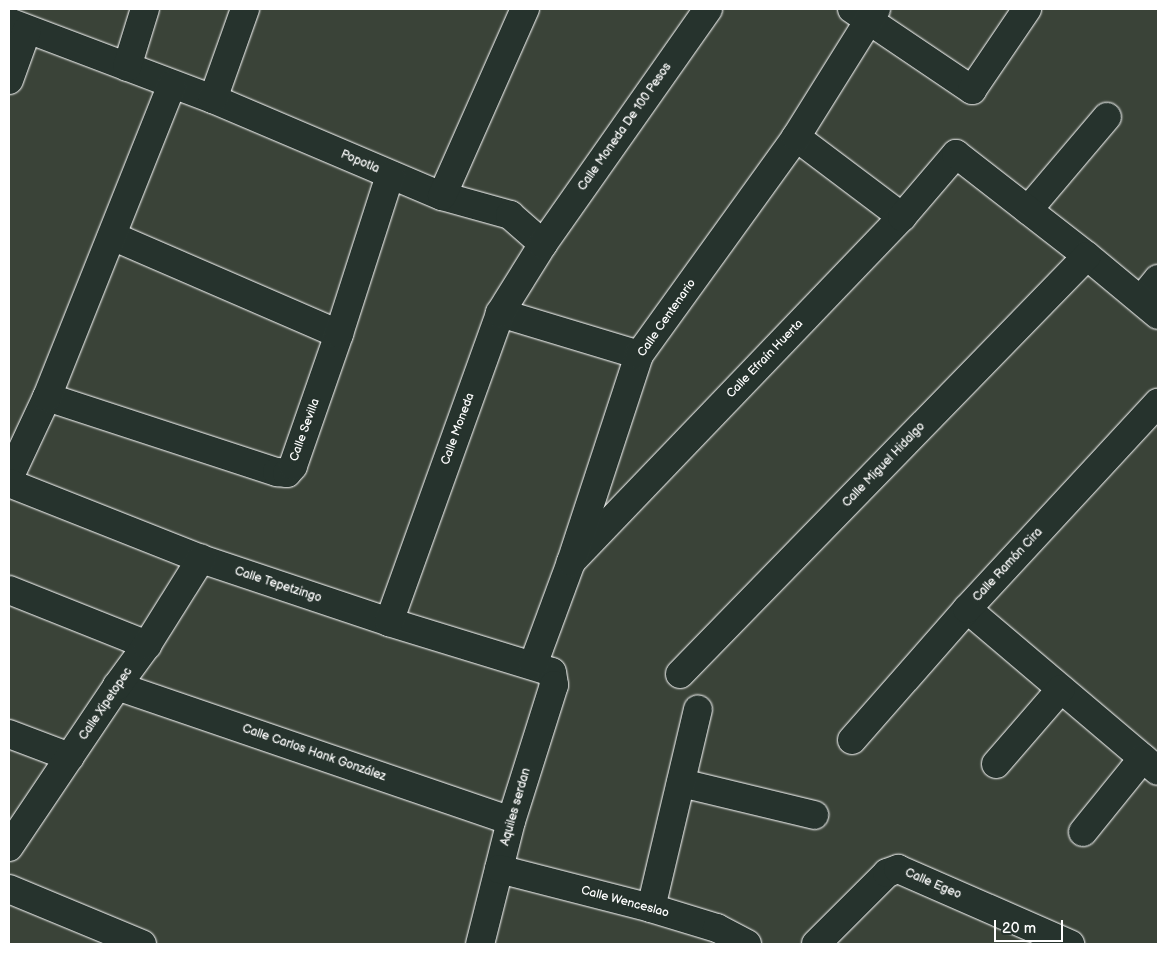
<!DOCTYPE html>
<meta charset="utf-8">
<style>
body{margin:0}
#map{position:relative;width:1167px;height:953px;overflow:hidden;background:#3a4338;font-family:"Balsamiq Sans",sans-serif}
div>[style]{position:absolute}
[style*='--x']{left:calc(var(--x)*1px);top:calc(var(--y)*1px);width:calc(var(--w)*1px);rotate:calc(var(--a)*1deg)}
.roads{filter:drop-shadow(0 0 1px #fff) drop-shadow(0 0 1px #fff)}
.minor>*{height:28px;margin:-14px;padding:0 14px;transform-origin:14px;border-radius:14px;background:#26332d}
span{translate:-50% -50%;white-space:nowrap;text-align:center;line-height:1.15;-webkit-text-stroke:4px #26332d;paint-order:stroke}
.street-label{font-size:12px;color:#fff}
.frame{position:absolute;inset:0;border:10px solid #fff;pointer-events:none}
.scale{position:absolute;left:994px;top:920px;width:69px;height:22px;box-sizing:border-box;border:2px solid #fff;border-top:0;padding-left:6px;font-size:15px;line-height:18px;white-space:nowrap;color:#fff;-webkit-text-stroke:4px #26332d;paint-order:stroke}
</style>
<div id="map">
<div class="roads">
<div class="minor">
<i style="--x:852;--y:9;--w:145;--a:34"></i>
<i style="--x:972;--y:90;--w:98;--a:-55.8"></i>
<i style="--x:9;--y:22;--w:218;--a:20.7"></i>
<i style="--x:213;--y:99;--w:249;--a:23"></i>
<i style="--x:442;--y:196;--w:71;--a:15.6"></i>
<i style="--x:510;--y:215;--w:44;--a:41.3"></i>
<i style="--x:127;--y:67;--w:61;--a:-72.8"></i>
<i style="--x:9;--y:80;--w:53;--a:-70.2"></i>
<i style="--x:213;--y:99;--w:96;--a:-70.4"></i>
<i style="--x:796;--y:137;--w:133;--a:37"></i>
<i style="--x:442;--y:196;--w:205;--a:-66.1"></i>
<i style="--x:1028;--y:210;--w:122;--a:-49.7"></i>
<i style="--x:112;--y:236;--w:247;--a:23.4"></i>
<i style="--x:1141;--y:300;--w:27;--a:-51"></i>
<i style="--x:500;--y:313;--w:145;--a:16.8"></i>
<i style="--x:47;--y:397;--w:242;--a:18.1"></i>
<i style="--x:277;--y:472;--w:10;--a:6"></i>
<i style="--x:287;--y:473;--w:9;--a:-49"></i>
<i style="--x:293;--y:466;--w:140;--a:-70.8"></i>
<i style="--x:339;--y:334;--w:167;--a:-72.2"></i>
<i style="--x:9;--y:478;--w:89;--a:-64.9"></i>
<i style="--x:47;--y:397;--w:336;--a:-68.2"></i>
<i style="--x:9;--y:483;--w:206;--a:21.6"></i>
<i style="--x:201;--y:559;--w:198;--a:18.5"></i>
<i style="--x:389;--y:622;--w:170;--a:17.1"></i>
<i style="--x:552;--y:672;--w:13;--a:81"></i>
<i style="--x:554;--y:685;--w:143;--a:107.5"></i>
<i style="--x:511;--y:821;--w:127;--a:104.1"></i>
<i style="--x:571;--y:562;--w:478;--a:-46.2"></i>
<i style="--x:902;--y:217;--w:83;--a:-49.4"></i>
<i style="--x:956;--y:154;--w:166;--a:37.9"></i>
<i style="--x:1087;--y:256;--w:92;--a:39.7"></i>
<i style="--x:9;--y:590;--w:149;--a:21.7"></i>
<i style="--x:967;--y:609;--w:250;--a:40.3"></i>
<i style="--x:389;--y:622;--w:328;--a:-70.2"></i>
<i style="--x:500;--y:313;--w:81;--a:-58.1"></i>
<i style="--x:543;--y:244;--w:287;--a:-54.9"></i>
<i style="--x:533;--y:665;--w:110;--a:-69.7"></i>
<i style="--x:571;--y:562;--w:218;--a:-71.8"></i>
<i style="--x:639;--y:355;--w:269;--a:-54.2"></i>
<i style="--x:796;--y:137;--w:151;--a:-58"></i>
<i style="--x:680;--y:674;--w:583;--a:-45.76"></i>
<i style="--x:117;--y:686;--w:416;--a:18.9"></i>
<i style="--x:9;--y:734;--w:65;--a:20.7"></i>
<i style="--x:852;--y:740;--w:174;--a:-48.7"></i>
<i style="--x:967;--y:609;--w:281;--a:-47.2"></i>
<i style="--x:996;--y:764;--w:99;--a:-49.1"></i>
<i style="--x:681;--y:783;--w:137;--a:13.5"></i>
<i style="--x:1083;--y:832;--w:95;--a:-51"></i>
<i style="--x:9;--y:847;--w:194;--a:-56.1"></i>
<i style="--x:117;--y:686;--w:51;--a:-53.8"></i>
<i style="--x:147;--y:645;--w:102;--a:-57.9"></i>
<i style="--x:499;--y:869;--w:157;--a:14.4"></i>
<i style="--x:651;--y:908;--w:69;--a:16.9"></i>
<i style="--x:717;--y:928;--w:34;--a:28"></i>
<i style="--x:9;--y:889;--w:144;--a:22.5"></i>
<i style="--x:651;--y:908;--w:204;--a:-76.7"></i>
<i style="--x:816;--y:944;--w:100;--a:-45"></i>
<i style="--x:887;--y:873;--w:12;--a:-20"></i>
<i style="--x:898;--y:869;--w:188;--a:23.6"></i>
</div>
</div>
<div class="street-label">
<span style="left:625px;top:127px;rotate:-55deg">Calle Moneda De 100 Pesos</span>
<span style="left:360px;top:162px;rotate:23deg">Popotla</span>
<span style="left:667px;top:318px;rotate:-55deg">Calle Centenario</span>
<span style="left:765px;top:359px;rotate:-46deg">Calle Efraín Huerta</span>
<span style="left:458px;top:429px;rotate:-70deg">Calle Moneda</span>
<span style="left:305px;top:430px;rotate:-70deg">Calle Sevilla</span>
<span style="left:884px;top:465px;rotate:-46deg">Calle Miguel Hidalgo</span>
<span style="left:1008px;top:565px;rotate:-47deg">Calle Ramón Cira</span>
<span style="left:278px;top:585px;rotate:18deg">Calle Tepetzingo</span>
<span style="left:106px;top:704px;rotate:-56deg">Calle Xipetopec</span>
<span style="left:314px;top:753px;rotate:19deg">Calle Carlos Hank González</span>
<span style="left:516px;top:807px;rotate:-74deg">Aquiles serdan</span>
<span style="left:933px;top:884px;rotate:23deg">Calle Egeo</span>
<span style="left:625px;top:902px;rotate:15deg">Calle Wenceslao</span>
</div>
<div class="frame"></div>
<div class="scale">20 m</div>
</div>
